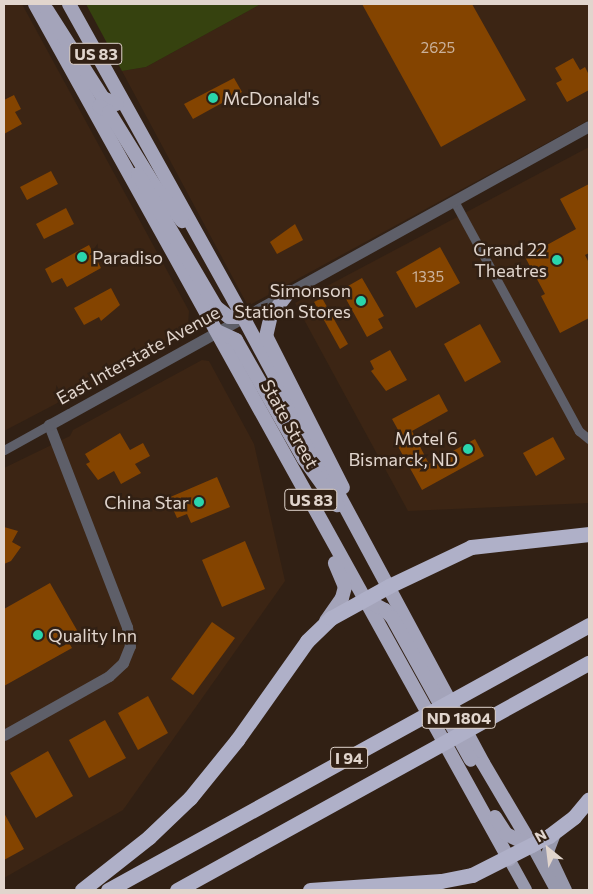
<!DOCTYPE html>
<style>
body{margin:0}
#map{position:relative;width:593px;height:894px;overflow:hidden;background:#312014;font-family:Commissioner,sans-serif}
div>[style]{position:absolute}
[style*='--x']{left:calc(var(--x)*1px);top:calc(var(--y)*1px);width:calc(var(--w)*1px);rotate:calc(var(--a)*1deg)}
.built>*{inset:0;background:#3c2514}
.green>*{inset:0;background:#36420f}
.building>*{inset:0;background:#844400}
.minor>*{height:9px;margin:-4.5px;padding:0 4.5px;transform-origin:4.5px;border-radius:4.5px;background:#5e5f69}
.tertiary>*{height:11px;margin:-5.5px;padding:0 5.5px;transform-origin:5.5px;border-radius:5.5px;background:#5e5f69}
.primary>*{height:12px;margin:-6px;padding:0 6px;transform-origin:6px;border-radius:6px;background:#9899ad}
.trunk>*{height:14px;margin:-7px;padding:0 7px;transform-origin:7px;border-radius:7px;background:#a4a4ba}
.motorway>*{height:15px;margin:-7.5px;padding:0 7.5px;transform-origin:7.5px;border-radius:7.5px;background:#afb0c8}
.dots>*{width:14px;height:14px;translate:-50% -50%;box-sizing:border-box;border:2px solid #312014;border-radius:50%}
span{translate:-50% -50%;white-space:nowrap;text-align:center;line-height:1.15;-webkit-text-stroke:5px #312014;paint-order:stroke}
.number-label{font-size:15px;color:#cab19a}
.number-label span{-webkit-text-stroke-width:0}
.shield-label span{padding:1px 4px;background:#312014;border:1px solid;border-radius:4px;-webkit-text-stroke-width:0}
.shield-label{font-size:16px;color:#e1d5cd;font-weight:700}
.poi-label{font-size:18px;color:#e1d5cd}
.left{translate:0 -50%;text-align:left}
.right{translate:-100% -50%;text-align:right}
.street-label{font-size:18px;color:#e1d5cd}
.frame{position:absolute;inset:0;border:5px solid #e1d5cd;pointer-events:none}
.north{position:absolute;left:523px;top:824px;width:50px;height:50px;-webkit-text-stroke:4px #312014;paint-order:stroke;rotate:331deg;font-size:14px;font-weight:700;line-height:20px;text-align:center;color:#e1d5cd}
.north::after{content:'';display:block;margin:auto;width:18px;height:22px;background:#e1d5cd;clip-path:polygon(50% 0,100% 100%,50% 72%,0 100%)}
</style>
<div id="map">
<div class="built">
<i style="clip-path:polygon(4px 4px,22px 4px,189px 311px,188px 324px,183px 331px,132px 364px,4px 431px)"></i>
<i style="clip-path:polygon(261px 4px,589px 4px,589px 120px,248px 306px,122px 71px,146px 67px)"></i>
<i style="clip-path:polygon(589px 147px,589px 503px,408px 511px,295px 303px)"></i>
<i style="clip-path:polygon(202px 360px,209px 361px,254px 444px,285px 581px,123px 810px,4px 878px,4px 468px,70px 436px,73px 430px)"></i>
</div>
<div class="green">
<i style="clip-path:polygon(86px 4px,261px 4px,146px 67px,122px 71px)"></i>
</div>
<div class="building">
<i style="clip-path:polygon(362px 4px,472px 4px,526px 100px,441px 147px)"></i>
<i style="clip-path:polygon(573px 58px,580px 70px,585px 67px,589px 75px,589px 90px,567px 102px,556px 83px,562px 80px,555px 68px)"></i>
<i style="clip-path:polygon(234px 78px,242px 92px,193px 119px,184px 104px)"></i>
<i style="clip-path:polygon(14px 95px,21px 109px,15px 112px,22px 124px,4px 134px,4px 100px)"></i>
<i style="clip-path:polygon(51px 171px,58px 184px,27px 200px,20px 187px)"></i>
<i style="clip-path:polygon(589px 184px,589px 253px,585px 255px,589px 263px,589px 318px,560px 333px,541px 296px,545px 294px,525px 257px,576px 229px,560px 199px)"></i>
<i style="clip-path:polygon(66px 208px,74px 224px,44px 239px,36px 224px)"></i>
<i style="clip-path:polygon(295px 224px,303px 240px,277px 254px,270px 242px)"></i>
<i style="clip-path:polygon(89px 245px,101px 268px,67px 287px,62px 278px,52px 283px,45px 269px)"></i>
<i style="clip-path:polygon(440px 247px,460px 283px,416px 308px,396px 272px)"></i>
<i style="clip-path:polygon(362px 278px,384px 316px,378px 319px,383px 328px,367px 337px,341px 290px)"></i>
<i style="clip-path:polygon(111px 288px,120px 305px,101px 321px,99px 317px,84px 325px,74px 308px)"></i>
<i style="clip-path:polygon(322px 298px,348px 344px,340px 349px,314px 302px)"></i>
<i style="clip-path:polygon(480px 324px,501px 362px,465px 382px,444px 344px)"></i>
<i style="clip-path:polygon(390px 350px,407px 380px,386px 391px,371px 371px,374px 369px,370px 361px)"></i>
<i style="clip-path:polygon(439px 394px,448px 411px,412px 431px,429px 464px,475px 439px,484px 456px,422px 490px,395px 441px,402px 437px,392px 419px)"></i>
<i style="clip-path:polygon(120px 433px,130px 450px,143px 443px,150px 456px,135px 464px,141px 473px,121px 484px,114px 471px,98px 480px,86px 464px,90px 462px,85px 454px)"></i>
<i style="clip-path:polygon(553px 437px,565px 459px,536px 476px,523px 453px)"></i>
<i style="clip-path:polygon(217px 477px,230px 507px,191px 523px,187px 514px,177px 518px,168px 498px)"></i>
<i style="clip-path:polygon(4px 527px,18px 531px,12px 542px,21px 547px,11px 561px,4px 564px)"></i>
<i style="clip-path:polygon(245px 541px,265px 589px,222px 607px,202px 560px)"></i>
<i style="clip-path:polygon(50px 583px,78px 632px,66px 638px,72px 648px,4px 686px,4px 609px)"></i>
<i style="clip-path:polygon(212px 622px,235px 638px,193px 695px,171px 679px)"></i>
<i style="clip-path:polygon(148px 696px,168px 733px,138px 750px,118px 713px)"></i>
<i style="clip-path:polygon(105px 720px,126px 758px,89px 778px,69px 740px)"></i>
<i style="clip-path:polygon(48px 751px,73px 796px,36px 818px,10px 773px)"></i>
<i style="clip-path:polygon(4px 813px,24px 849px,4px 860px)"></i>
</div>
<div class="minor">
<i style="--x:454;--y:201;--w:262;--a:61.5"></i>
<i style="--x:579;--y:431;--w:13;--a:39"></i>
<i style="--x:4;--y:450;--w:51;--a:-29.1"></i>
</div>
<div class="tertiary">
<i style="--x:4;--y:735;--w:120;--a:-29.3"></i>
<i style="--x:109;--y:676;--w:19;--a:-43"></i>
<i style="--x:123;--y:663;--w:18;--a:-68"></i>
<i style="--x:130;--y:646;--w:19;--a:-99"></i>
<i style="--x:127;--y:627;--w:217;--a:-111.1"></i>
<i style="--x:49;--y:425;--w:617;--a:-28.97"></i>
</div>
<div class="primary">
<i style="--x:556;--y:831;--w:22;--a:111"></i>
<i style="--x:548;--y:852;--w:42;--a:64.7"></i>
<i style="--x:532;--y:846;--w:50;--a:61.4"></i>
<i style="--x:509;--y:859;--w:35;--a:61"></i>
</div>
<div class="trunk">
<i style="--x:35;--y:4;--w:978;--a:61"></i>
<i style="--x:69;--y:4;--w:358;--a:60.9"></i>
<i style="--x:243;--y:317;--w:506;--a:61.71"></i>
<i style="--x:483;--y:763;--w:96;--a:59.4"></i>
<i style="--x:47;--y:10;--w:104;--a:57.5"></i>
<i style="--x:103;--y:98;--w:15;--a:23"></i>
<i style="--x:99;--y:106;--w:12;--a:31"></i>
<i style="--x:109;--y:112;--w:86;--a:58.3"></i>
<i style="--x:154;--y:185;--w:46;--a:52.1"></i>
<i style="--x:138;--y:174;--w:154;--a:59.6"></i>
<i style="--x:216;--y:307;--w:16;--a:38"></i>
<i style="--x:229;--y:317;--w:14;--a:0"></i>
<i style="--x:289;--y:292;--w:29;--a:128"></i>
<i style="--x:271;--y:315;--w:22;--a:103"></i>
<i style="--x:266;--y:336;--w:170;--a:63.1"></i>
<i style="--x:217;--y:331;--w:21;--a:25"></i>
<i style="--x:236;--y:340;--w:137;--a:60.3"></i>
<i style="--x:304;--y:459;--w:57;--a:54.3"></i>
<i style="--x:364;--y:599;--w:24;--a:28"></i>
<i style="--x:385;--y:610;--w:10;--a:45"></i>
<i style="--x:392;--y:617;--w:163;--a:61.1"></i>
<i style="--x:326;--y:621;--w:28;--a:-55"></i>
<i style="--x:342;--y:598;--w:11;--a:-75"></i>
<i style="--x:345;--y:587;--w:26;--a:-113"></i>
<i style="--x:495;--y:817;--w:20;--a:57"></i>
<i style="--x:506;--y:834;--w:29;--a:25"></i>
</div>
<div class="motorway">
<i style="--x:82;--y:890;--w:85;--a:-38.3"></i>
<i style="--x:149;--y:837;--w:57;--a:-43.6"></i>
<i style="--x:190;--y:798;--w:75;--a:-51"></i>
<i style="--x:237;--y:740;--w:121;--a:-54.7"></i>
<i style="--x:307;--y:641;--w:33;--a:-44"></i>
<i style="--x:331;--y:618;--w:66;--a:-28.9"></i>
<i style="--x:389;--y:586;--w:91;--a:-25.4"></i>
<i style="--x:471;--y:547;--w:119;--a:-6.3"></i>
<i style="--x:108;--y:890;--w:549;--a:-28.85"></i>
<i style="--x:177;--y:890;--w:470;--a:-28.9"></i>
<i style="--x:310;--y:890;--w:131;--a:-3.9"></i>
<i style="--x:441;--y:881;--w:32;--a:-11"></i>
<i style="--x:472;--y:875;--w:86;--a:-26.9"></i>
<i style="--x:549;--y:836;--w:31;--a:-37"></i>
<i style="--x:574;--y:817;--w:23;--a:-50"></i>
</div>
<div class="dots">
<i style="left:213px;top:98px;background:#2ad5ac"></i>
<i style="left:82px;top:257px;background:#2ad5ac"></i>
<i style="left:557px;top:260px;background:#2ad5ac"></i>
<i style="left:361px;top:301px;background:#2ad5ac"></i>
<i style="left:468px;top:449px;background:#2ad5ac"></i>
<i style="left:199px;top:502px;background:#2ad5ac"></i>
<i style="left:38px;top:635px;background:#2ad5ac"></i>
</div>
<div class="number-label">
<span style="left:438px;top:48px">2625</span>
<span style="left:428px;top:277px">1335</span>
</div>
<div class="shield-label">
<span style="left:96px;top:54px">US 83</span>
<span style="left:311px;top:500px">US 83</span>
<span style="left:459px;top:718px">ND 1804</span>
<span style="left:349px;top:758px">I 94</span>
</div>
<div class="poi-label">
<span class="left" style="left:223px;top:98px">McDonald's</span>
<span class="right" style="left:547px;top:260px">Grand 22<br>Theatres</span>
<span class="left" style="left:92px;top:257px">Paradiso</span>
<span class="right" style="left:351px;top:301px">Simonson<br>Station Stores</span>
<span class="right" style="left:458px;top:449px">Motel 6<br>Bismarck, ND</span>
<span class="right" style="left:189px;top:502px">China Star</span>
<span class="left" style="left:48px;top:635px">Quality Inn</span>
</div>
<div class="street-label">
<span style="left:138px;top:355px;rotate:-29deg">East Interstate Avenue</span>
<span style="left:290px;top:424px;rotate:61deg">State Street</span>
</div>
<div class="frame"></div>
<div class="north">N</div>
</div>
